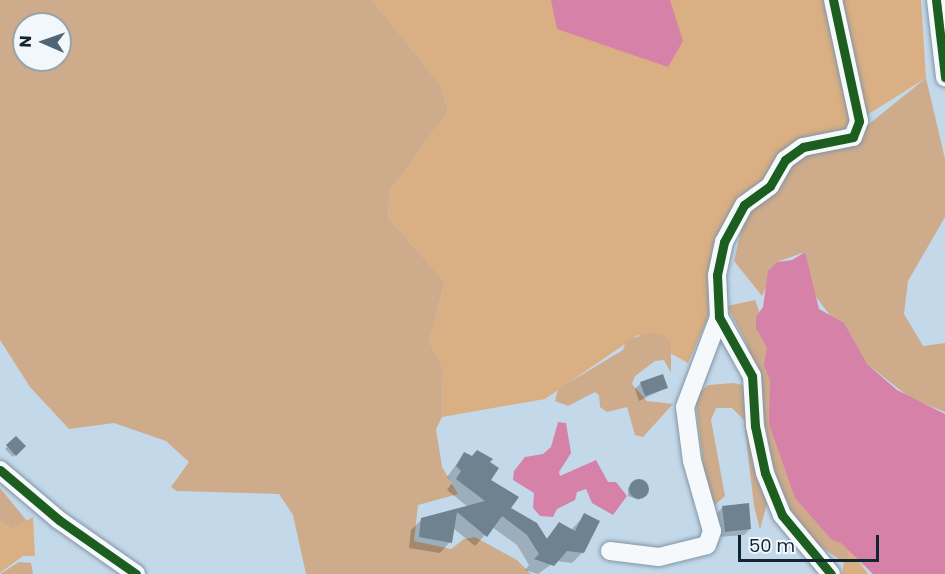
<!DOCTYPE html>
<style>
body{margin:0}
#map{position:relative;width:945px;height:574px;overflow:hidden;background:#c3d9ea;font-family:Poppins,sans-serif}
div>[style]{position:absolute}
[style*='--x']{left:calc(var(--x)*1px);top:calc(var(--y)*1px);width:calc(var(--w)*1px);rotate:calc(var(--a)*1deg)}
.green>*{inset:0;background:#d9af83}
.forest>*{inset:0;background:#ceab8a}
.water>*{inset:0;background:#d682a8}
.shadow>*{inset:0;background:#0003}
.building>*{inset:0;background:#6e828f}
.round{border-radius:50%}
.roads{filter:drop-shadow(0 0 2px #8395a4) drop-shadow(0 0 2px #8395a4)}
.minor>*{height:18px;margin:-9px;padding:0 9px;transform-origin:9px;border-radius:9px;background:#f6f9fc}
.cycleway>*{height:9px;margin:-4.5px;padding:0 4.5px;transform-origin:4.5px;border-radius:4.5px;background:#1b5e20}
span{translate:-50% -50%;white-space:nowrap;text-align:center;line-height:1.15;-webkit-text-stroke:6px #f2f7fb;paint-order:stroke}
.north{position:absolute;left:12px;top:12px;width:60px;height:60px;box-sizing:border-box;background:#f2f7fb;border:2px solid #98a3ab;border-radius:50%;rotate:272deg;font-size:16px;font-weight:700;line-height:24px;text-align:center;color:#122533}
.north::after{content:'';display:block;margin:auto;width:21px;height:27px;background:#506473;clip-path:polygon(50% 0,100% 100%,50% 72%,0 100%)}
.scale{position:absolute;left:738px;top:535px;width:141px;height:27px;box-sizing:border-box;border:3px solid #122533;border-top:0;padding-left:8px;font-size:18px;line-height:21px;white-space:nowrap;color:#122533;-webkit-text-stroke:4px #f2f7fb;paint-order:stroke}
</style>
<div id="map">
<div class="green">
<i style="clip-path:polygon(372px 0,921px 0,926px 78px,843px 130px,760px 193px,719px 268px,707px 320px,688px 363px,638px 335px,545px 399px,442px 417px,443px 368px,429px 341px,445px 282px,388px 218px,390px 191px,448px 111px,441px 86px)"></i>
<i style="clip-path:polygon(33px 517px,35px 556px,23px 556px,0 573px,0 521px,12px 529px)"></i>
<i style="clip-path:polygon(847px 544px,868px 574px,842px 574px)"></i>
</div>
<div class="forest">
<i style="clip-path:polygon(evenodd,0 0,372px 0,441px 86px,448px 111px,390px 191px,388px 218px,445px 282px,429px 341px,443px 368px,442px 417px,436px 429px,442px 467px,458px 494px,418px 505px,414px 541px,451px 549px,464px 539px,475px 537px,517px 560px,531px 574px,306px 574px,293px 515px,279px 494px,177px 491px,171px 487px,189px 462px,166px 441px,114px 423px,69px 429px,30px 387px,0 340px,0 0,24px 24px,60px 24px,60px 60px,24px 60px,24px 24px)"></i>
<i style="clip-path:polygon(926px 78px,945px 159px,945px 217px,908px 281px,904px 314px,923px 346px,945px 343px,945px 412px,910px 398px,867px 364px,813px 293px,805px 252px,777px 262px,762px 296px,734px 261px,748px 201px,796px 153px,853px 137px)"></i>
<i style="clip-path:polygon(755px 300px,847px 544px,849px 566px,814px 542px,792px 517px,787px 500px,768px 499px,760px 530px,754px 506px,744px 420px,732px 408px,716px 408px,711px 420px,725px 496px,715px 505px,706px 487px,695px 397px,708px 385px,734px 383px,757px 388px,746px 342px,727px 306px)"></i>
<i style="clip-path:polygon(651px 333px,662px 335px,671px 342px,671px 373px,664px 360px,655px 361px,635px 376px,632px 384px,647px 401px,673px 404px,643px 437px,635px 435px,627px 407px,607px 412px,600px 407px,599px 395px,595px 392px,568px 406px,555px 401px,558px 389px,623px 350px,626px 340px)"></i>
<i style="clip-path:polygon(0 488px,27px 521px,12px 529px,0 521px)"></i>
<i style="clip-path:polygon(19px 562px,31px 563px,33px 574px,0 574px)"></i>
</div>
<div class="water">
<i style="clip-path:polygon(551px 0,670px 0,683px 41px,668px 67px,557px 29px)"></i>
<i style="clip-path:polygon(805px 252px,819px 309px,844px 323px,867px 364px,897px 390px,945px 414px,945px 574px,873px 574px,841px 543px,831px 539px,795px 498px,769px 424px,770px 381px,764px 365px,767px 348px,756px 328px,756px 317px,763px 307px,768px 271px,777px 262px,792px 260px)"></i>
<i style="clip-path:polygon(558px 422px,566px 423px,571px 453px,559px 472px,560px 476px,596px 460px,608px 482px,616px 482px,627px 496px,613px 515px,592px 503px,586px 489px,577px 492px,575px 500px,557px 509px,553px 517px,540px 516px,533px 508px,534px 493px,513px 480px,514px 471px,525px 457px,543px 454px,551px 447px)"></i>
</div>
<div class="shadow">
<i style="clip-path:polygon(641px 383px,666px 388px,639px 401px,635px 389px)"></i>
<i style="clip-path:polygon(16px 438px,24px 446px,13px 457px,5px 449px)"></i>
<i style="clip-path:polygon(464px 454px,488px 462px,488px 480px,509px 509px,546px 539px,559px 524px,571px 530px,585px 515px,583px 552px,572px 563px,556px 561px,538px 574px,525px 570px,529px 565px,517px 545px,492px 527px,475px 546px,453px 528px,450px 542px,440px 553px,409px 548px,411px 530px,422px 519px,468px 507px,447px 490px,452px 483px,447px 477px)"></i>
<i style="clip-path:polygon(636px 480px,646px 486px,639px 500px,628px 496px,628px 488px)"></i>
<i style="clip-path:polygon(723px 507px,750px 529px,744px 535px,719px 537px,717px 513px)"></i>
</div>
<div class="building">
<i style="clip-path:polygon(663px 374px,668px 388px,645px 396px,640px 382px)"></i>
<i style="clip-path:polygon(16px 436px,26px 446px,16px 456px,6px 445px)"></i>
<i style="clip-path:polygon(477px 450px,493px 459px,490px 462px,499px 468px,491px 480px,519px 497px,511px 508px,537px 523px,547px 539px,559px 522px,575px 531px,584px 513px,600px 521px,584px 553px,567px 551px,554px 566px,534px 559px,539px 554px,527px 535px,502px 516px,487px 537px,457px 512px,452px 543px,419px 537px,421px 518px,485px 501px,456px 479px,461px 471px,456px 466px,464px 452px,472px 456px)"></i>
<i class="round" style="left:629px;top:479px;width:20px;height:20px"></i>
<i style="clip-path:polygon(749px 503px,751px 529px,725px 532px,722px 506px)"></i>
</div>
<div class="roads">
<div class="minor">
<i style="--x:936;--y:0;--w:78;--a:83.3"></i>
<i style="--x:0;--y:470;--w:77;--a:40.3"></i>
<i style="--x:59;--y:520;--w:94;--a:35"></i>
<i style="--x:610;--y:551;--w:49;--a:7"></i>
<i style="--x:659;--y:557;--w:49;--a:-14"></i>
<i style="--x:707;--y:545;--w:15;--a:-70"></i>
<i style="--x:712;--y:531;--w:73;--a:-105.9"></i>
<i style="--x:692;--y:461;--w:54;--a:-97.4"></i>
<i style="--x:685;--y:407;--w:96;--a:-69.3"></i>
<i style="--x:831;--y:574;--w:77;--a:-129.7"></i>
<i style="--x:782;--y:515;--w:45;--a:-112"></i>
<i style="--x:765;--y:473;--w:48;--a:-102"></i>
<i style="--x:755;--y:426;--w:50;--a:-93.4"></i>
<i style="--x:752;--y:376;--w:68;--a:-119.2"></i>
<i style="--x:719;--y:317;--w:42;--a:-92.7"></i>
<i style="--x:717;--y:275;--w:34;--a:-78"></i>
<i style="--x:724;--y:242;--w:42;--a:-61.6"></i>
<i style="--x:744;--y:205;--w:32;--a:-36"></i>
<i style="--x:770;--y:186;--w:30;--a:-60"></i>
<i style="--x:785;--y:160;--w:22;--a:-36"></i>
<i style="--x:803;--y:147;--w:51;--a:-11.3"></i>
<i style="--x:853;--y:137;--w:17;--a:-69"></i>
<i style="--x:859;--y:121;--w:124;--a:-102.1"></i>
</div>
</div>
<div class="cycleway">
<i style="--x:936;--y:0;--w:78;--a:83.3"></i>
<i style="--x:0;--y:470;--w:77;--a:40.3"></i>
<i style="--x:59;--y:520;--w:94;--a:35"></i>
<i style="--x:831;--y:574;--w:77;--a:-129.7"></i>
<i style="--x:782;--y:515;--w:45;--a:-112"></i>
<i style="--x:765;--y:473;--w:48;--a:-102"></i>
<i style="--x:755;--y:426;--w:50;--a:-93.4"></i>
<i style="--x:752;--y:376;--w:68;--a:-119.2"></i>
<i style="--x:719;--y:317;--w:42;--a:-92.7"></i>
<i style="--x:717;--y:275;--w:34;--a:-78"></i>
<i style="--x:724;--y:242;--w:42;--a:-61.6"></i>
<i style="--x:744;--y:205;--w:32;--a:-36"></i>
<i style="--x:770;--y:186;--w:30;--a:-60"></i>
<i style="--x:785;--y:160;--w:22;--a:-36"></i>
<i style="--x:803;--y:147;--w:51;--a:-11.3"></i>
<i style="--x:853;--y:137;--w:17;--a:-69"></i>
<i style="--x:859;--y:121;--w:124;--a:-102.1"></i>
</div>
<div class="north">N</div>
<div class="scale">50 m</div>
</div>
